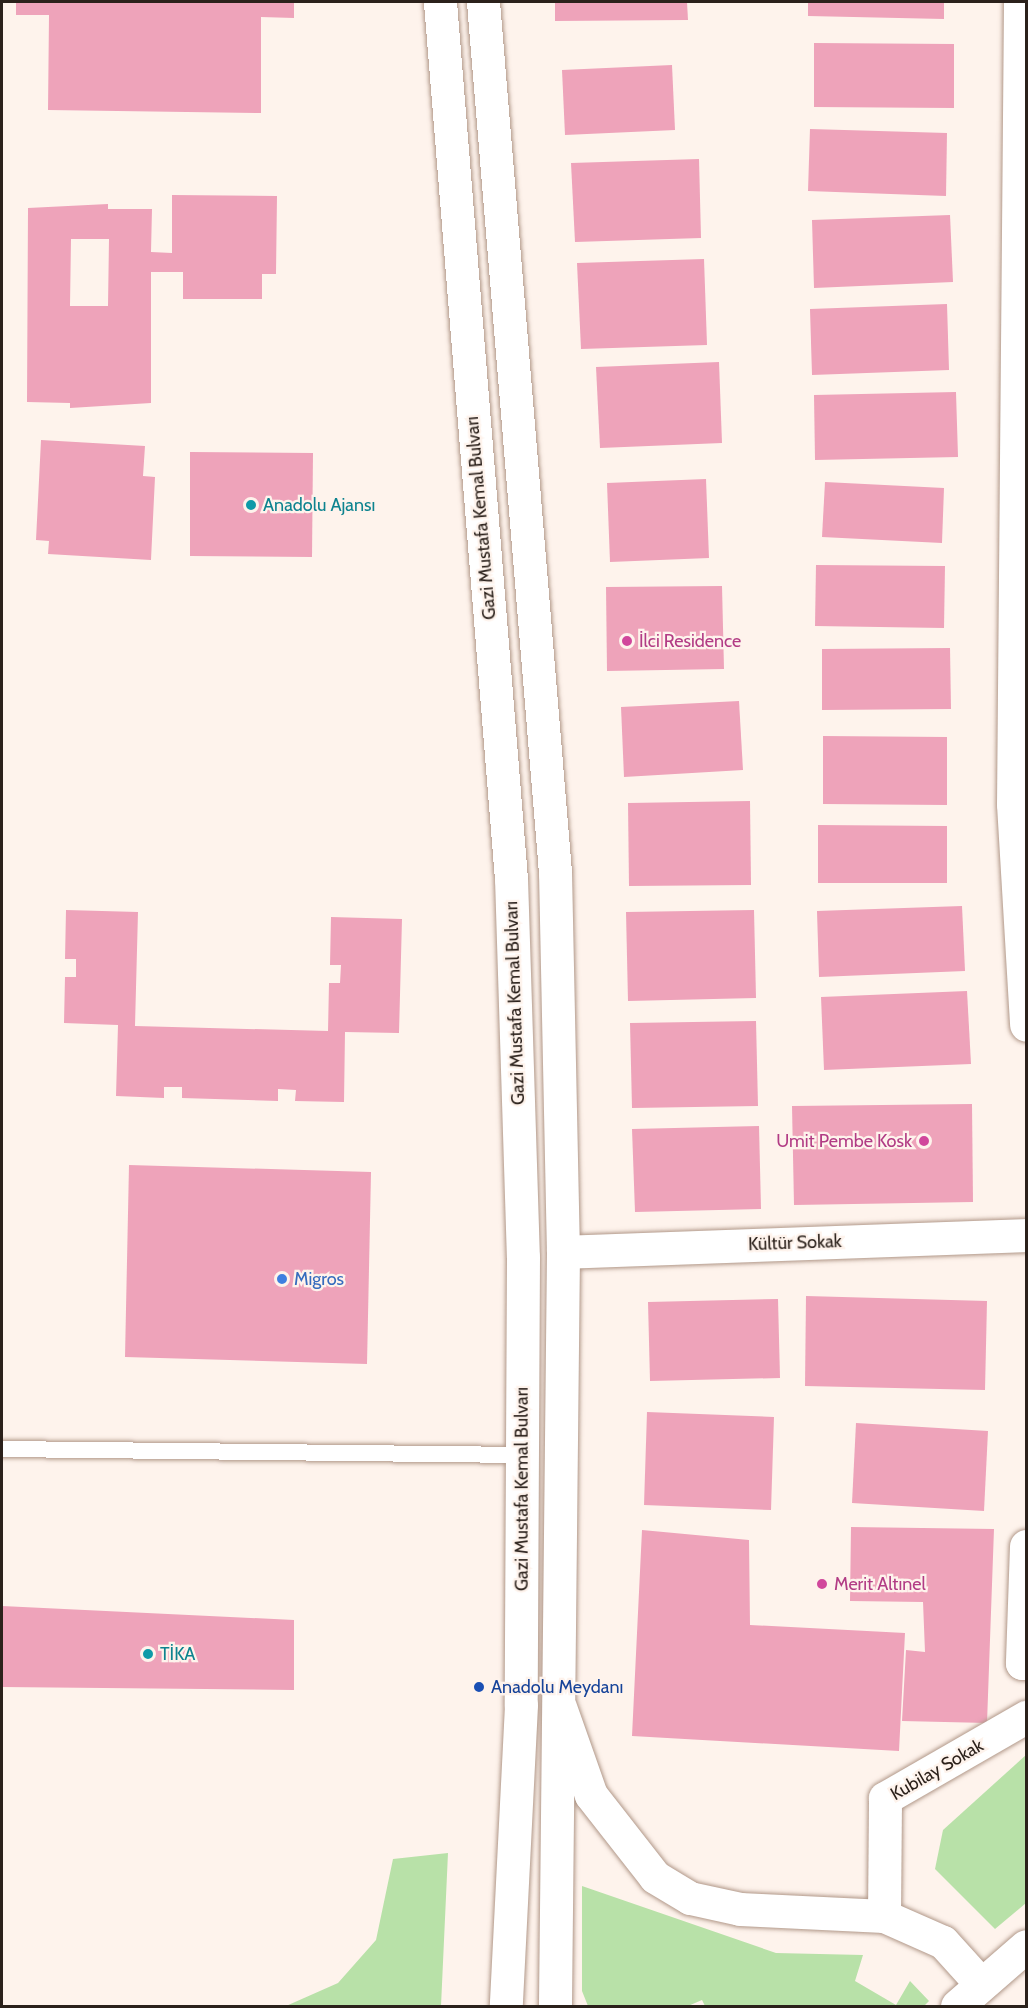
<!DOCTYPE html>
<meta charset="utf-8">
<style>
body{margin:0}
#map{position:relative;width:1028px;height:2008px;overflow:hidden;background:#fef3ec;font-family:Cabin,sans-serif}
div>[style]{position:absolute}
[style*='--x']{left:calc(var(--x)*1px);top:calc(var(--y)*1px);width:calc(var(--w)*1px);rotate:calc(var(--a)*1deg)}
.green>*{inset:0;background:#b8e1a8}
.building>*{inset:0;background:#eea3ba}
.roads{filter:drop-shadow(0 0 2px #b19889) drop-shadow(0 0 2px #b19889)}
.lane>*{height:16px;margin:-8px;padding:0 8px;transform-origin:8px;border-radius:8px;background:#fff}
.street>*{height:33px;margin:-16.5px;padding:0 16.5px;transform-origin:16.5px;border-radius:16.5px;background:#fff}
.secondary>*{height:33px;margin:-16.5px;padding:0 16.5px;transform-origin:16.5px;border-radius:16.5px;background:#fff}
.primary>*{height:33px;margin:-16.5px;padding:0 16.5px;transform-origin:16.5px;border-radius:16.5px;background:#fff}
.dots>*{width:16px;height:16px;translate:-50% -50%;box-sizing:border-box;border:3px solid #fef3ec;border-radius:50%}
span{translate:-50% -50%;white-space:nowrap;text-align:center;line-height:1.15;-webkit-text-stroke:4.5px #fef3ec;paint-order:stroke}
.culture-label{font-size:18px;color:#0d838f}
.left{translate:0 -50%;text-align:left}
.street-label{font-size:18px;color:#2b211b}
.hotel-label{font-size:18px;color:#b23c85}
.right{translate:-100% -50%;text-align:right}
.shop-label{font-size:18px;color:#366cbe}
.transit-label{font-size:18px;color:#164399}
.frame{position:absolute;inset:0;border:3px solid #2b211b;pointer-events:none}
</style>
<div id="map">
<div class="green">
<i style="clip-path:polygon(1026px 1755px,1026px 1903px,995px 1929px,935px 1869px,943px 1830px)"></i>
<i style="clip-path:polygon(448px 1853px,441px 2006px,286px 2006px,338px 1983px,376px 1940px,393px 1859px)"></i>
<i style="clip-path:polygon(582px 1886px,776px 1953px,863px 1955px,855px 1981px,896px 2005px,910px 1981px,929px 2001px,924px 2006px,705px 2006px,702px 2000px,688px 2006px,588px 2006px,582px 1991px)"></i>
</div>
<div class="building">
<i style="clip-path:polygon(16px 2px,294px 2px,294px 18px,261px 17px,261px 113px,48px 110px,49px 15px,16px 15px)"></i>
<i style="clip-path:polygon(555px 2px,687px 2px,688px 20px,555px 21px)"></i>
<i style="clip-path:polygon(808px 2px,944px 2px,944px 19px,808px 16px)"></i>
<i style="clip-path:polygon(814px 43px,954px 44px,954px 108px,814px 107px)"></i>
<i style="clip-path:polygon(672px 65px,675px 130px,565px 135px,562px 70px)"></i>
<i style="clip-path:polygon(810px 129px,947px 133px,946px 196px,808px 191px)"></i>
<i style="clip-path:polygon(699px 159px,701px 238px,575px 242px,571px 163px)"></i>
<i style="clip-path:polygon(evenodd,172px 195px,277px 196px,276px 274px,262px 274px,262px 299px,183px 299px,183px 272px,151px 272px,151px 403px,70px 408px,70px 403px,27px 402px,28px 208px,108px 204px,108px 209px,152px 209px,151px 252px,172px 253px,172px 195px,71px 239px,109px 239px,108px 306px,70px 306px,71px 239px)"></i>
<i style="clip-path:polygon(950px 215px,953px 282px,814px 288px,812px 220px)"></i>
<i style="clip-path:polygon(704px 259px,707px 345px,581px 349px,577px 263px)"></i>
<i style="clip-path:polygon(947px 304px,949px 370px,812px 375px,810px 309px)"></i>
<i style="clip-path:polygon(719px 362px,722px 443px,600px 448px,596px 367px)"></i>
<i style="clip-path:polygon(956px 392px,958px 457px,815px 460px,814px 395px)"></i>
<i style="clip-path:polygon(41px 440px,145px 446px,143px 476px,155px 477px,151px 560px,48px 554px,49px 541px,36px 540px)"></i>
<i style="clip-path:polygon(190px 452px,313px 453px,312px 557px,190px 556px)"></i>
<i style="clip-path:polygon(706px 479px,709px 558px,610px 562px,607px 483px)"></i>
<i style="clip-path:polygon(825px 482px,944px 488px,942px 543px,822px 537px)"></i>
<i style="clip-path:polygon(816px 565px,945px 566px,944px 628px,815px 626px)"></i>
<i style="clip-path:polygon(722px 586px,724px 669px,607px 671px,606px 587px)"></i>
<i style="clip-path:polygon(950px 648px,951px 709px,822px 710px,822px 649px)"></i>
<i style="clip-path:polygon(739px 701px,743px 770px,624px 777px,621px 707px)"></i>
<i style="clip-path:polygon(823px 736px,947px 737px,947px 805px,823px 804px)"></i>
<i style="clip-path:polygon(750px 801px,751px 885px,629px 886px,628px 803px)"></i>
<i style="clip-path:polygon(818px 825px,947px 826px,947px 883px,818px 883px)"></i>
<i style="clip-path:polygon(962px 906px,965px 971px,819px 977px,817px 911px)"></i>
<i style="clip-path:polygon(66px 910px,138px 912px,135px 1026px,328px 1031px,329px 983px,340px 983px,341px 965px,330px 965px,331px 917px,402px 919px,399px 1033px,345px 1032px,344px 1102px,295px 1101px,296px 1090px,278px 1089px,278px 1101px,182px 1098px,182px 1087px,164px 1087px,164px 1098px,116px 1096px,118px 1025px,64px 1023px,65px 977px,76px 977px,76px 959px,65px 959px)"></i>
<i style="clip-path:polygon(754px 910px,756px 998px,628px 1001px,626px 912px)"></i>
<i style="clip-path:polygon(967px 991px,971px 1064px,824px 1070px,821px 997px)"></i>
<i style="clip-path:polygon(756px 1021px,758px 1106px,632px 1108px,630px 1023px)"></i>
<i style="clip-path:polygon(972px 1104px,973px 1202px,794px 1205px,792px 1106px)"></i>
<i style="clip-path:polygon(759px 1126px,761px 1209px,635px 1212px,632px 1129px)"></i>
<i style="clip-path:polygon(129px 1165px,371px 1172px,367px 1364px,125px 1357px)"></i>
<i style="clip-path:polygon(806px 1296px,987px 1301px,985px 1390px,805px 1386px)"></i>
<i style="clip-path:polygon(778px 1299px,780px 1378px,650px 1381px,648px 1302px)"></i>
<i style="clip-path:polygon(647px 1412px,774px 1417px,771px 1510px,644px 1505px)"></i>
<i style="clip-path:polygon(856px 1423px,988px 1431px,984px 1511px,852px 1503px)"></i>
<i style="clip-path:polygon(851px 1527px,994px 1529px,987px 1723px,902px 1721px,906px 1650px,925px 1652px,923px 1602px,850px 1601px)"></i>
<i style="clip-path:polygon(642px 1530px,749px 1540px,750px 1625px,905px 1633px,899px 1751px,632px 1736px)"></i>
<i style="clip-path:polygon(2px 1606px,294px 1620px,294px 1690px,2px 1687px)"></i>
</div>
<div class="roads">
<div class="lane">
<i style="--x:2;--y:1449;--w:520;--a:0.66"></i>
</div>
<div class="street">
<i style="--x:1020;--y:2;--w:802;--a:90.5"></i>
<i style="--x:1013;--y:804;--w:221;--a:86.6"></i>
<i style="--x:563;--y:1252;--w:463;--a:-2.1"></i>
<i style="--x:1026;--y:1546;--w:117;--a:92"></i>
<i style="--x:1022;--y:1663;--w:4;--a:0"></i>
<i style="--x:884;--y:1916;--w:118;--a:-89.5"></i>
<i style="--x:885;--y:1798;--w:163;--a:-29.9"></i>
</div>
<div class="secondary">
<i style="--x:560;--y:1707;--w:93;--a:70.6"></i>
<i style="--x:591;--y:1795;--w:104;--a:52"></i>
<i style="--x:655;--y:1877;--w:41;--a:31"></i>
<i style="--x:690;--y:1898;--w:51;--a:12.4"></i>
<i style="--x:740;--y:1909;--w:144;--a:2.8"></i>
<i style="--x:884;--y:1916;--w:64;--a:23.8"></i>
<i style="--x:943;--y:1942;--w:55;--a:47.9"></i>
<i style="--x:957;--y:2006;--w:91;--a:-41"></i>
</div>
<div class="primary">
<i style="--x:440;--y:2;--w:879;--a:85.37"></i>
<i style="--x:511;--y:878;--w:379;--a:88.2"></i>
<i style="--x:523;--y:1257;--w:448;--a:90.3"></i>
<i style="--x:521;--y:1705;--w:301;--a:92.9"></i>
<i style="--x:483;--y:2;--w:873;--a:85.27"></i>
<i style="--x:555;--y:872;--w:380;--a:88.8"></i>
<i style="--x:563;--y:1252;--w:754;--a:90.61"></i>
</div>
</div>
<div class="dots">
<i style="left:251px;top:505px;background:#0f9aa8"></i>
<i style="left:627px;top:641px;background:#d1479c"></i>
<i style="left:924px;top:1141px;background:#d1479c"></i>
<i style="left:282px;top:1279px;background:#3f7fe0"></i>
<i style="left:822px;top:1584px;background:#d1479c"></i>
<i style="left:148px;top:1654px;background:#0f9aa8"></i>
<i style="left:479px;top:1687px;background:#1a4fb4"></i>
</div>
<div class="culture-label">
<span class="left" style="left:263px;top:505px">Anadolu Ajansı</span>
<span class="left" style="left:160px;top:1654px">TİKA</span>
</div>
<div class="street-label">
<span style="left:481px;top:518px;rotate:-95deg">Gazi Mustafa Kemal Bulvarı</span>
<span style="left:515px;top:1003px;rotate:-92deg">Gazi Mustafa Kemal Bulvarı</span>
<span style="left:795px;top:1243px;rotate:-2deg">Kültür Sokak</span>
<span style="left:522px;top:1489px;rotate:-90deg">Gazi Mustafa Kemal Bulvarı</span>
<span style="left:937px;top:1770px;rotate:-30deg">Kubilay Sokak</span>
</div>
<div class="hotel-label">
<span class="left" style="left:639px;top:641px">İlci Residence</span>
<span class="right" style="left:912px;top:1141px">Umit Pembe Kosk</span>
<span class="left" style="left:834px;top:1584px">Merit Altınel</span>
</div>
<div class="shop-label">
<span class="left" style="left:294px;top:1279px">Migros</span>
</div>
<div class="transit-label">
<span class="left" style="left:491px;top:1687px">Anadolu Meydanı</span>
</div>
<div class="frame"></div>
</div>
